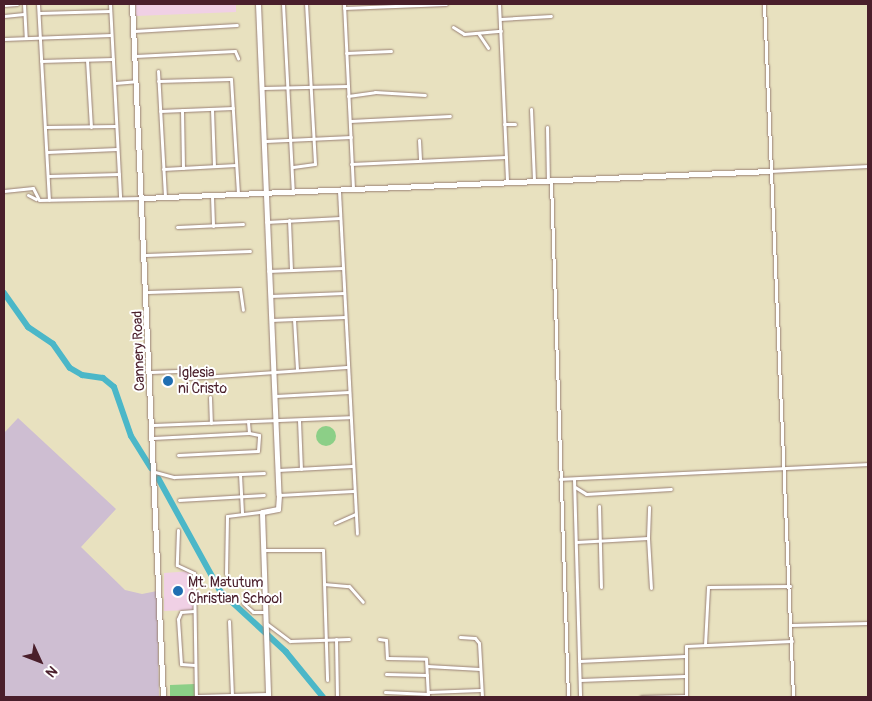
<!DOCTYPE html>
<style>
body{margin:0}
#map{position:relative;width:872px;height:701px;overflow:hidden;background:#e8e1bf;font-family:Pangolin,sans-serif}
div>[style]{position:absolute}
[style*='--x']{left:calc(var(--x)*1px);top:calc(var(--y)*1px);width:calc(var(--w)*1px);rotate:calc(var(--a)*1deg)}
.built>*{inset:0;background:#f0d0e5}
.industrial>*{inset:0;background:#cebed2}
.green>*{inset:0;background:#8ccf87}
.round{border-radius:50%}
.river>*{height:6px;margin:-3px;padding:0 3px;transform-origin:3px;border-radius:3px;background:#4bb7c8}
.roads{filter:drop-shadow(0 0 1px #998075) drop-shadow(0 0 1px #998075)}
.street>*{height:3px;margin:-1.5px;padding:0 1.5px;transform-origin:1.5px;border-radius:1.5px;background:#fff}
.secondary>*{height:5px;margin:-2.5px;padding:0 2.5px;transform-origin:2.5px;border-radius:2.5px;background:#fff}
.dots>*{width:14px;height:14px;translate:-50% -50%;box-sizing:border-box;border:2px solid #fff;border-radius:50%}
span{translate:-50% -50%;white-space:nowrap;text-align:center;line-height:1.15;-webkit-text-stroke:4px #fff;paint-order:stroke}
.street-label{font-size:14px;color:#4a1f2b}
.poi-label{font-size:14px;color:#4a1f2b}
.left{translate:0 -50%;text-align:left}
.frame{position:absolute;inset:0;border:5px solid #4a1f2b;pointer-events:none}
.north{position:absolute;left:15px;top:636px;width:50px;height:50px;-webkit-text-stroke:4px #fff;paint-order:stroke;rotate:133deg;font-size:14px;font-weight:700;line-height:20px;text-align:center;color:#4a1f2b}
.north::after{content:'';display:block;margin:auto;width:18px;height:22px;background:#4a1f2b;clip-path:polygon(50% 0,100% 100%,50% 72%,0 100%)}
</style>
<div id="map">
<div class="built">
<i style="clip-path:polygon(135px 4px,236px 4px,236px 12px,136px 16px)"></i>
<i style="clip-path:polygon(192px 571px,193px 610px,164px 611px,164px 573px)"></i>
</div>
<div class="industrial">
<i style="clip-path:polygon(18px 418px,116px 509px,81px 547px,125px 590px,142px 594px,157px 591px,159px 697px,4px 697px,4px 433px)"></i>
</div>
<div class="green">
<i class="round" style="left:316px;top:426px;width:20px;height:20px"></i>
<i style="clip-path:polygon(195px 684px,195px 697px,170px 697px,170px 685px)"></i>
</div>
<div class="river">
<i style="--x:4;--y:293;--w:42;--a:54.8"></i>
<i style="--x:28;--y:327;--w:30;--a:34"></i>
<i style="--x:53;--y:344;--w:29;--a:55"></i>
<i style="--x:70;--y:368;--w:14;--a:30"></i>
<i style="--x:82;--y:375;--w:21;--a:8"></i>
<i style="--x:103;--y:378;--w:14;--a:39"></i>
<i style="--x:114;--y:387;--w:52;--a:70.9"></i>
<i style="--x:131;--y:436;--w:38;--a:58"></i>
<i style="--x:158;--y:478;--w:129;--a:61.2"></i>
<i style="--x:220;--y:591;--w:90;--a:42.7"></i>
<i style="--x:286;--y:652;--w:58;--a:50.6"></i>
</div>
<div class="roads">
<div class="street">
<i style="--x:24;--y:4;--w:33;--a:87"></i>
<i style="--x:38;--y:4;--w:196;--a:86.8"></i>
<i style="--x:110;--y:4;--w:194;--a:87"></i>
<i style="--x:283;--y:4;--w:189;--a:87"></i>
<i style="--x:344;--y:4;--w:186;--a:87.2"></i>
<i style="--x:499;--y:4;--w:179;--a:87.4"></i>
<i style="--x:764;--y:4;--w:694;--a:87.6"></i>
<i style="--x:4;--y:5;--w:13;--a:-4"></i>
<i style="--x:344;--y:8;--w:102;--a:-2.2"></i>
<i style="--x:39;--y:13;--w:71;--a:-1.6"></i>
<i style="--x:4;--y:16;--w:20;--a:-6"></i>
<i style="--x:500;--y:19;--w:51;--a:-3.4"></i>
<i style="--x:453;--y:27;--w:13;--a:32"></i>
<i style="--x:464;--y:34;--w:37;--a:-5"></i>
<i style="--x:134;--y:31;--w:103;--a:-3.3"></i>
<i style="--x:478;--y:33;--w:18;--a:56"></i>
<i style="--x:4;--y:39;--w:107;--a:-2.1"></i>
<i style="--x:346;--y:53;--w:45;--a:-2.5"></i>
<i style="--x:135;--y:56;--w:100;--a:-2.9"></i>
<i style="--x:235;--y:51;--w:8;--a:67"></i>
<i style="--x:87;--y:60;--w:67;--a:86.6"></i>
<i style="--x:41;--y:61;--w:72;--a:-1.6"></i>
<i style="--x:158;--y:71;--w:127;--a:86.8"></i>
<i style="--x:158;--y:81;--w:73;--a:-1.6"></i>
<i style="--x:231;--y:79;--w:116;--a:86.5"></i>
<i style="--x:115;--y:83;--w:21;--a:-5"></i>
<i style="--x:263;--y:88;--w:85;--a:-1.3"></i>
<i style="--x:348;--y:96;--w:27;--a:-8"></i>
<i style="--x:375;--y:92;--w:50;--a:3.4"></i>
<i style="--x:212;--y:109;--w:57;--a:88"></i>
<i style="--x:531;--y:109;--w:72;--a:87.6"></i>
<i style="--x:182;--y:110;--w:58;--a:89"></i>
<i style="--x:160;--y:111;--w:73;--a:-2.4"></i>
<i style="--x:350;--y:121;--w:100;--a:-2.9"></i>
<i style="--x:504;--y:124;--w:11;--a:0"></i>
<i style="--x:45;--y:127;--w:71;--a:-0.8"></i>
<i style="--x:547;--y:127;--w:55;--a:89"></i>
<i style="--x:419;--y:140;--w:20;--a:87"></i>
<i style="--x:266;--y:141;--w:85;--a:-2.7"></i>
<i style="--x:47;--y:152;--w:70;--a:-2.5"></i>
<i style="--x:351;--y:164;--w:155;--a:-2.6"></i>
<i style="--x:293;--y:167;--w:22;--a:-8"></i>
<i style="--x:315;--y:164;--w:160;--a:-93.2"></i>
<i style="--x:163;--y:169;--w:73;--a:-3.1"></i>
<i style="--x:770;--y:171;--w:98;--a:-2.9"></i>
<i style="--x:48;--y:176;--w:71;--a:-1.6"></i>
<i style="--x:551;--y:182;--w:515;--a:88.11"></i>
<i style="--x:4;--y:191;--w:29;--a:-6"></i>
<i style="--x:33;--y:188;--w:13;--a:63"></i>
<i style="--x:39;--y:200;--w:103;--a:-1.1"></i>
<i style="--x:339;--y:191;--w:343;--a:87"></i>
<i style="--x:28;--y:195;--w:9;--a:27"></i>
<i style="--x:212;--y:196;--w:30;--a:88"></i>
<i style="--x:289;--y:220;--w:50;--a:87.7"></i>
<i style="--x:266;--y:222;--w:74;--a:-3.1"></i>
<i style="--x:177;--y:227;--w:66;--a:-2.6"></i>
<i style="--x:146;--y:255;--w:104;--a:-2.2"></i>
<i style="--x:268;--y:271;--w:75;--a:-2.3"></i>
<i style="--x:148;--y:292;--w:92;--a:-1.9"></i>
<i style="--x:240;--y:289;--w:21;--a:82"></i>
<i style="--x:270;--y:296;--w:74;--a:-2.3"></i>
<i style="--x:294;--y:319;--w:50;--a:86.6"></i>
<i style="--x:271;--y:320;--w:74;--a:-2.3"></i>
<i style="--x:151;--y:372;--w:33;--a:-2"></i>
<i style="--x:184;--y:371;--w:8;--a:60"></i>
<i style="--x:188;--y:378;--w:159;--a:-4"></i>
<i style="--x:275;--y:396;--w:74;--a:-3.1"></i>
<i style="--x:210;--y:397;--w:26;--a:88"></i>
<i style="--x:299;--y:420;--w:49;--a:87.7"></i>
<i style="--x:153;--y:425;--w:196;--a:-2.3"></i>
<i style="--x:153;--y:438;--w:96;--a:-3"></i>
<i style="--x:178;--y:455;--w:80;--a:-2.9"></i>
<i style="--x:258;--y:451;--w:16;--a:-86"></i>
<i style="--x:259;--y:435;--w:10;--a:-169"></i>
<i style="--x:249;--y:433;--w:12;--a:-95"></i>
<i style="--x:278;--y:470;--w:74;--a:-3.1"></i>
<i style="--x:155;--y:472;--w:20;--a:15"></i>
<i style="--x:174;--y:477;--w:90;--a:-2.5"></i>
<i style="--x:240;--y:474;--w:39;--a:87"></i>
<i style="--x:560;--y:479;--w:308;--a:-2.8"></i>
<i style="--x:574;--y:479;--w:218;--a:88.4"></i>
<i style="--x:575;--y:487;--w:13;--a:32"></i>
<i style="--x:586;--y:494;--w:85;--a:-3.4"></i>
<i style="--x:279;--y:495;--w:74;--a:-3.1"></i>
<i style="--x:179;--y:500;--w:85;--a:-3.4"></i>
<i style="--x:599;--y:506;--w:81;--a:88.6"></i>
<i style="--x:335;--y:523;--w:22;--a:-24"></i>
<i style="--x:178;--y:530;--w:35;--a:92"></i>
<i style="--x:177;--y:565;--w:19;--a:25"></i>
<i style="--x:194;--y:573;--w:124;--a:89.1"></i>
<i style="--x:648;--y:538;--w:50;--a:86.6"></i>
<i style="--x:576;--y:542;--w:72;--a:-3.2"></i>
<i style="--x:648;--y:538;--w:31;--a:-88"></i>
<i style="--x:264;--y:550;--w:59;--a:0"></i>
<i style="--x:323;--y:550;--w:130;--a:88.2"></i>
<i style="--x:226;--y:574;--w:58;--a:-89"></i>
<i style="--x:227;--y:516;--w:35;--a:-7"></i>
<i style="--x:324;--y:584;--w:25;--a:5"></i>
<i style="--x:349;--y:586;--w:21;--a:49"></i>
<i style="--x:243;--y:603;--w:13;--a:42"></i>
<i style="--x:253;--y:612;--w:13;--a:0"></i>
<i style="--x:194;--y:611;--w:13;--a:176"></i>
<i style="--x:181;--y:612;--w:8;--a:113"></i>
<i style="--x:178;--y:619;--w:45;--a:86.2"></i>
<i style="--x:181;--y:664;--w:14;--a:4"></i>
<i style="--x:229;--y:621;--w:76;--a:87.7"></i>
<i style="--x:266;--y:623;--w:30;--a:37"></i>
<i style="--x:290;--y:641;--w:59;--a:-1.9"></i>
<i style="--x:791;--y:625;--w:77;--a:-1.5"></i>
<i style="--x:460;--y:637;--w:15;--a:4"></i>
<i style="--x:475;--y:638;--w:6;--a:51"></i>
<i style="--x:479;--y:643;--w:54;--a:86.8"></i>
<i style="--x:336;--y:639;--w:58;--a:89"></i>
<i style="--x:379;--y:639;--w:7;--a:8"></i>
<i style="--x:386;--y:640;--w:18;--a:87"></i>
<i style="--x:387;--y:658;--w:39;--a:1"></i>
<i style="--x:426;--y:659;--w:38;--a:87"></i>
<i style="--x:705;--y:645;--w:58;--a:-87"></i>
<i style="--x:708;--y:587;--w:82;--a:-0.7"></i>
<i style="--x:579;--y:661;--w:106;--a:-2.7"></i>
<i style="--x:427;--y:666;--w:53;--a:3.2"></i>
<i style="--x:386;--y:674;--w:41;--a:1.4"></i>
<i style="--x:580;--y:680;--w:105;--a:-2.2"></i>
<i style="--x:385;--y:692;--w:43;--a:2.7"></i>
<i style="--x:428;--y:692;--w:53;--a:-2.2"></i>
<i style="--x:196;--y:696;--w:72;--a:-1.6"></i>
<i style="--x:641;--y:697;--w:45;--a:-1.3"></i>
<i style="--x:686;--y:697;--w:51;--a:-90"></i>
<i style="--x:686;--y:646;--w:106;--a:-2.7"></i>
</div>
<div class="secondary">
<i style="--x:132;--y:4;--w:694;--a:87.44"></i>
<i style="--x:258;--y:4;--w:491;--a:87.6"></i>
<i style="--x:279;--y:495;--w:14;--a:94"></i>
<i style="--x:278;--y:509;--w:16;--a:169"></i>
<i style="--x:262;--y:512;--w:185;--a:88.1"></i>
<i style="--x:144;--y:198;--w:627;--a:-2.47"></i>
</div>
</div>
<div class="dots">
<i style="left:168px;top:381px;background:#1f6fb2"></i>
<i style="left:178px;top:591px;background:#1f6fb2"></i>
</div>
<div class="street-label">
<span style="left:139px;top:351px;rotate:-92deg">Cannery Road</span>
</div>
<div class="poi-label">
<span class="left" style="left:178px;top:381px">Iglesia<br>ni Cristo</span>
<span class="left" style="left:188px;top:591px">Mt. Matutum<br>Christian School</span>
</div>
<div class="frame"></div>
<div class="north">N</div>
</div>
